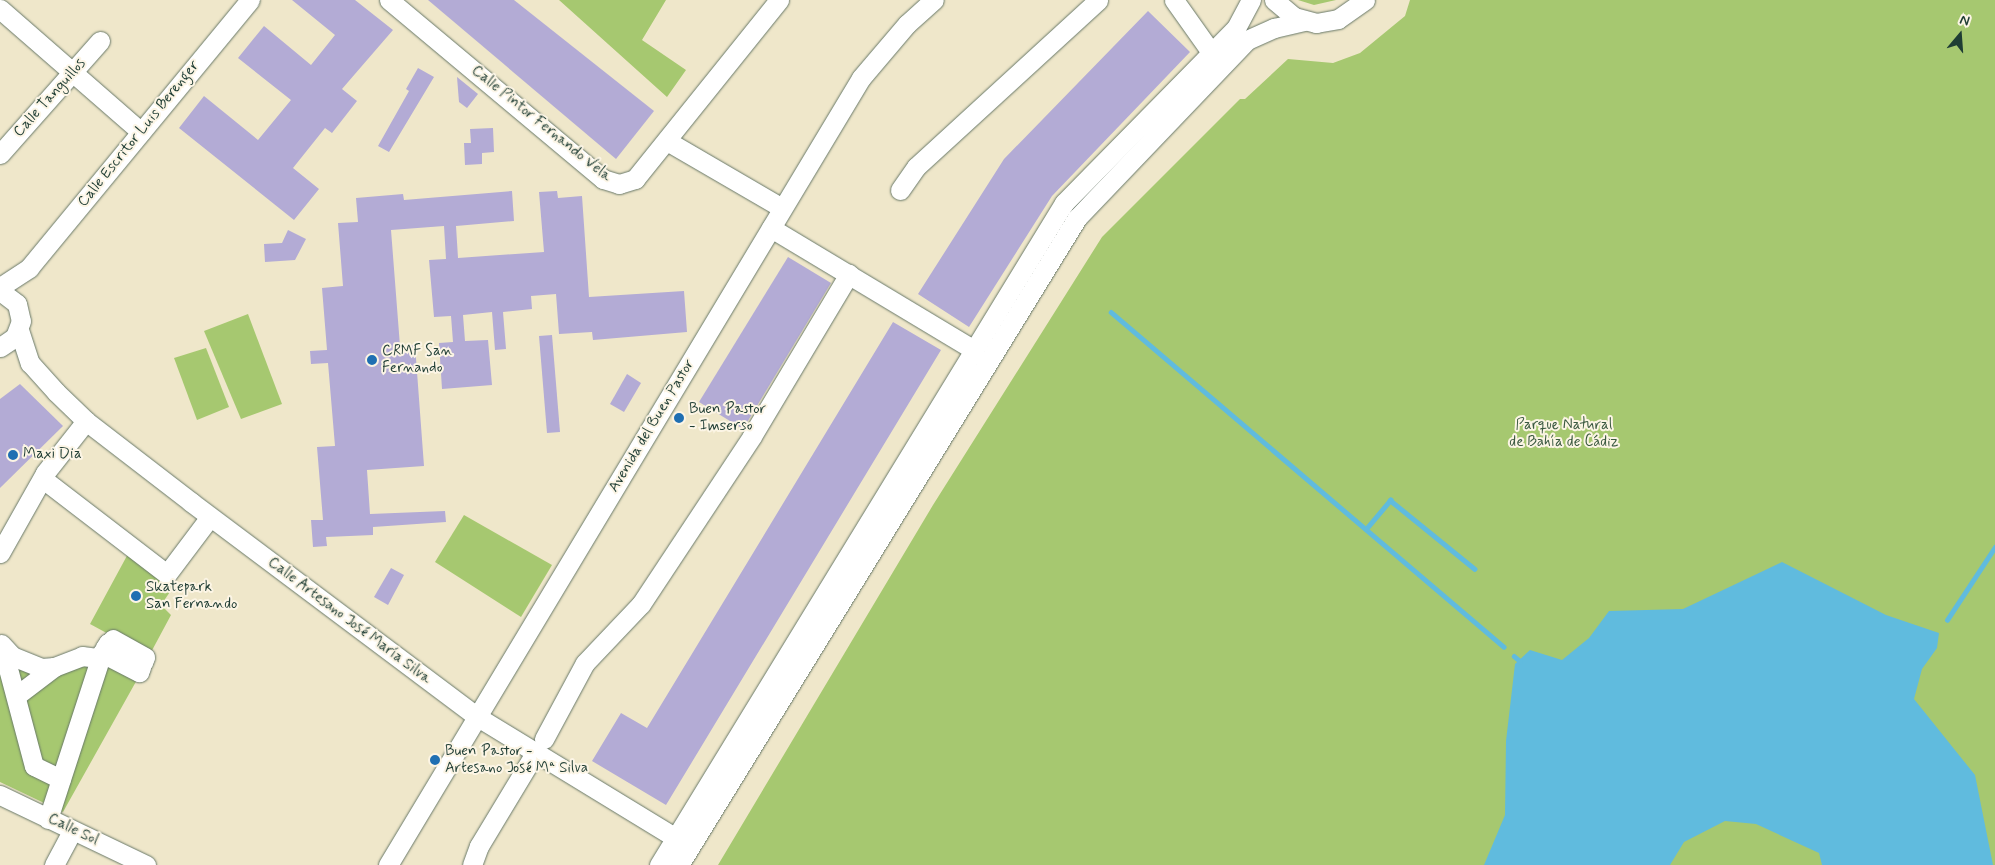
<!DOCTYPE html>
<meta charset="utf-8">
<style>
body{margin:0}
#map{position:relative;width:1995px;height:865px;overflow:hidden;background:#efe7ca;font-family:Mynerve,sans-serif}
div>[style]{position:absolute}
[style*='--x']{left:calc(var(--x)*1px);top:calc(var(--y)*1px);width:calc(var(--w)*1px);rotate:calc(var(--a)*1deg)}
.green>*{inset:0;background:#a6c870}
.water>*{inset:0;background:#60bbde}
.stream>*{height:4.5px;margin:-2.25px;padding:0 2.25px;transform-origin:2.25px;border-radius:2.25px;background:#60bbde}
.building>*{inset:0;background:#b3abd5}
.roads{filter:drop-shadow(0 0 1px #687868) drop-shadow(0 0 1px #687868)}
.minor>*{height:19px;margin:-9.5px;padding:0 9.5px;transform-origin:9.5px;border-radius:9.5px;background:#fff}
.dots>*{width:14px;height:14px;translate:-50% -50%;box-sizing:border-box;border:2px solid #fcf5e5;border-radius:50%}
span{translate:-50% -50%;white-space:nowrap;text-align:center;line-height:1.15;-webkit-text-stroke:4px #fcf5e5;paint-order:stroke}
.street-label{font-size:15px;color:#1f3d34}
.poi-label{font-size:15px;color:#1f3d34}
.left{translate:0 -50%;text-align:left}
.park-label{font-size:15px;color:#3a5940}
.north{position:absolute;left:1935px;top:10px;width:50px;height:50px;-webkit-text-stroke:4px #fcf5e5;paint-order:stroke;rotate:18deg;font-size:14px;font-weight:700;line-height:20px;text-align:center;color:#1f3d34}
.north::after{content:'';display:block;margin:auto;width:18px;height:22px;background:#1f3d34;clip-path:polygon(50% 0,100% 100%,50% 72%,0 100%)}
</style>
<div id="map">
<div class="green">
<i style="clip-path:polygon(559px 0,666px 0,642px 40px,686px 70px,667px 97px)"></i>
<i style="clip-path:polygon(1298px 0,1336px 0,1314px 5px)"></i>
<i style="clip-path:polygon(1410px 0,1995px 0,1995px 865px,718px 865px,933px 505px,1102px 237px,1240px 99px,1245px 99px,1288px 59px,1333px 63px,1360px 53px,1405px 16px)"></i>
<i style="clip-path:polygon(248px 314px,282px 404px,241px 419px,204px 331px)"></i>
<i style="clip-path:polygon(206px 348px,229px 407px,197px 420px,174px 358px)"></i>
<i style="clip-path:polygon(464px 515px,552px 565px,521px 617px,435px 562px)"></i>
<i style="clip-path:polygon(129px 552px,174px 586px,161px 605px,171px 615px,149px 656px,90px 624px)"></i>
<i style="clip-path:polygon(0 643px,30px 665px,82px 656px,138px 678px,63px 812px,0 782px)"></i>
</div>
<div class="water">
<i style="clip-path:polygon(1782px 562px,1886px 615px,1939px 633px,1937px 648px,1922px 669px,1914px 699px,1975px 775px,1993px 865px,1822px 865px,1819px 853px,1756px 824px,1725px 821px,1684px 842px,1670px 865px,1484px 865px,1505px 815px,1506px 741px,1515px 664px,1530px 650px,1562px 660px,1589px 638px,1609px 611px,1683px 609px)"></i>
</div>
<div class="stream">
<i style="--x:1111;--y:312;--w:516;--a:40.44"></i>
<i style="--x:1366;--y:529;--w:38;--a:-50"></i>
<i style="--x:1390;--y:500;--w:109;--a:39.1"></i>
<i style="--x:1947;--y:620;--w:87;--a:-56.7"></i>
<i style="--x:1514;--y:656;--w:8;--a:40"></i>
</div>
<div class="building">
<i style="clip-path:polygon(292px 0,355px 0,393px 30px,342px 89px,357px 101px,332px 133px,325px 128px,293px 168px,319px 189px,294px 220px,179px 128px,204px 96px,258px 140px,291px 100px,238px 58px,264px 26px,311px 65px,335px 35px)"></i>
<i style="clip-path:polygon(428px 0,514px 0,654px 111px,616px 159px)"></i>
<i style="clip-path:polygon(1148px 11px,1190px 52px,1052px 196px,969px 327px,918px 294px,1004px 159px)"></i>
<i style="clip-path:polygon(418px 68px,434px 77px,389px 152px,378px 146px,409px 91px,406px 89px)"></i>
<i style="clip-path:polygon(457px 77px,478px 94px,467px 108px,459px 102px)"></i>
<i style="clip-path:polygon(493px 128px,494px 152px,482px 153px,482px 164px,465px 165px,464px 143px,471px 143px,470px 129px)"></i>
<i style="clip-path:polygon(512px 191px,514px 221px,456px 226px,458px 258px,544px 252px,539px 192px,557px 191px,558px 198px,582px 196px,589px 297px,684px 291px,687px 332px,593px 340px,592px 332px,559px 334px,556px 294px,531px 296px,532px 309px,503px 312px,506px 349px,495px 350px,492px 312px,463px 315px,465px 341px,488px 340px,492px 385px,442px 389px,439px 343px,453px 342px,451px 316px,434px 317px,429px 260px,446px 259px,444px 226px,391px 230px,400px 346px,415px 345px,424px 466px,367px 470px,370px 514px,445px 511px,446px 522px,373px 527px,373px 535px,326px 537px,327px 546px,313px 547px,311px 520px,323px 520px,317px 447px,335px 446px,328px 363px,311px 364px,310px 351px,327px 350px,322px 288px,343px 286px,338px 223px,358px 222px,356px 198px,403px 194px,404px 200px)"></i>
<i style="clip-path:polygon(288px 230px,306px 239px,295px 260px,265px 262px,264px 244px,282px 243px)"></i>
<i style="clip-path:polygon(788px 257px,831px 283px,743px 429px,699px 402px)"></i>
<i style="clip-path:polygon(893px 322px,941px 350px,666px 805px,592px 761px,621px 713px,647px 728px)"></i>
<i style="clip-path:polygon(552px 335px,560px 432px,547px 433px,539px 336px)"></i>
<i style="clip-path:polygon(627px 374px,641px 383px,624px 412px,610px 404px)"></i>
<i style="clip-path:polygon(20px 384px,63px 426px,0 488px,0 399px)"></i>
<i style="clip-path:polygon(391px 568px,404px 575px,388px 605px,374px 597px)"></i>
</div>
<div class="roads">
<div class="minor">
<i style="--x:389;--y:0;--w:279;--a:39.9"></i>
<i style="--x:603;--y:179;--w:17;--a:17"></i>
<i style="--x:619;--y:184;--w:17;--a:-17"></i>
<i style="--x:635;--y:179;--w:230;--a:-51.2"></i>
<i style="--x:1174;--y:0;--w:64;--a:54.6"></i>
<i style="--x:1274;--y:0;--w:26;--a:40"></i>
<i style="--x:1294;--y:17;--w:23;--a:15"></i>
<i style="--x:1316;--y:23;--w:22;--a:-10"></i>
<i style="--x:1338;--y:19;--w:33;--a:-35"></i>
<i style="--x:0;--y:9;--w:187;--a:41.1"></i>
<i style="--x:667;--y:141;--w:133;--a:30.2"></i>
<i style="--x:0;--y:154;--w:151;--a:-48.5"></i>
<i style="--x:900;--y:190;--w:28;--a:-55"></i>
<i style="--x:916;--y:167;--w:247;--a:-42.5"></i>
<i style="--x:771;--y:228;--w:237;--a:31"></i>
<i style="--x:0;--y:287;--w:35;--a:-33"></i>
<i style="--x:29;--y:268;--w:347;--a:-50.5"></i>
<i style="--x:0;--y:291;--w:21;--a:37"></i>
<i style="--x:17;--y:304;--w:17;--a:77"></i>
<i style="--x:21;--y:321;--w:17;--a:111"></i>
<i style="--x:15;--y:337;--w:18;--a:146"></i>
<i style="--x:19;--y:330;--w:35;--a:72"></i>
<i style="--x:30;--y:363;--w:39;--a:48"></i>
<i style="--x:56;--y:392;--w:42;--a:44"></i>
<i style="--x:86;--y:421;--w:133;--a:37.6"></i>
<i style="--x:191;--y:502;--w:356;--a:36.9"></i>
<i style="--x:476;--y:716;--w:247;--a:31.4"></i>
<i style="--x:43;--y:479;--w:156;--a:37.5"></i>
<i style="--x:167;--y:574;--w:71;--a:-53"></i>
<i style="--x:0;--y:553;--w:92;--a:-60.6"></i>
<i style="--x:45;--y:473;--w:66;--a:-51.7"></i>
<i style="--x:1;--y:644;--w:16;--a:47"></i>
<i style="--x:12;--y:656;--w:32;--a:22"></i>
<i style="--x:42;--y:668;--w:12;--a:-5"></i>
<i style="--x:54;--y:667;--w:30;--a:-21"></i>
<i style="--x:82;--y:656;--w:17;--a:7"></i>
<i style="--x:2;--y:646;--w:124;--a:75.1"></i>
<i style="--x:34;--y:766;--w:30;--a:26"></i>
<i style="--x:16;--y:696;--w:48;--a:-37.3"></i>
<i style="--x:544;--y:739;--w:86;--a:-61.7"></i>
<i style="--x:585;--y:663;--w:81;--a:-46.5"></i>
<i style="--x:641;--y:604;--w:201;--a:-56.5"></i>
<i style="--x:752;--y:436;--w:189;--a:-59.1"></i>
<i style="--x:0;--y:795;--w:162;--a:25.6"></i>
<i style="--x:48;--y:819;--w:175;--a:-72"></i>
<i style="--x:102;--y:653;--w:42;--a:27.2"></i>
<i style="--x:139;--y:672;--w:5;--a:-68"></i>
<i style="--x:141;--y:667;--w:41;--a:-152.2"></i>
<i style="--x:105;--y:648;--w:6;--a:-59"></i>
<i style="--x:108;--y:643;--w:40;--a:28"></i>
<i style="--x:143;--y:662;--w:5;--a:-68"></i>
<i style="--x:145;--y:657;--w:37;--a:-151"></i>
<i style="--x:54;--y:865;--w:38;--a:-62"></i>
<i style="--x:388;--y:865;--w:918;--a:-58.99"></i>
<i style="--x:861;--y:78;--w:71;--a:-49.6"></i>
<i style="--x:907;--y:24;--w:36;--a:-42"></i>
<i style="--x:472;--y:865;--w:20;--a:-70"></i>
<i style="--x:479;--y:846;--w:109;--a:-58.9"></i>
<i style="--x:659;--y:865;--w:776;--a:-58.54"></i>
<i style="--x:1064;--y:203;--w:245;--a:-45.5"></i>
<i style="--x:1236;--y:28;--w:32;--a:-62"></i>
<i style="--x:679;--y:865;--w:760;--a:-58.4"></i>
<i style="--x:1077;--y:218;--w:246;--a:-46.3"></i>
<i style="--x:1247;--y:40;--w:30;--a:-24"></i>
<i style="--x:1274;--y:28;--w:32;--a:-13"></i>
</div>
</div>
<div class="dots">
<i style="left:372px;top:360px;background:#1f6fb2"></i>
<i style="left:679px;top:418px;background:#1f6fb2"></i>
<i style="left:13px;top:455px;background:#1f6fb2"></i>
<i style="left:136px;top:596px;background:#1f6fb2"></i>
<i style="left:435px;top:760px;background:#1f6fb2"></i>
</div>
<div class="street-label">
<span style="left:50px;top:98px;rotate:-48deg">Calle Tanguillos</span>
<span style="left:541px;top:124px;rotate:39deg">Calle Pintor Fernando Vela</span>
<span style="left:139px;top:134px;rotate:-51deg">Calle Escritor Luis Berenger</span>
<span style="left:652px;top:426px;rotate:-59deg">Avenida del Buen Pastor</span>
<span style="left:349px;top:621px;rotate:37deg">Calle Artesano José María Silva</span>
<span style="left:73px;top:830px;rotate:26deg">Calle Sol</span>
</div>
<div class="poi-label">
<span class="left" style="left:382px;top:360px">CRMF San<br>Fernando</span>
<span class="left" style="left:689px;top:418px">Buen Pastor<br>- Imserso</span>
<span class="left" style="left:23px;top:455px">Maxi Dia</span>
<span class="left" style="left:146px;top:596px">Skatepark<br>San Fernando</span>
<span class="left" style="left:445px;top:760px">Buen Pastor -<br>Artesano José Mª Silva</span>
</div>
<div class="park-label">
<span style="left:1564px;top:434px">Parque Natural<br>de Bahía de Cádiz</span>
</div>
<div class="north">N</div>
</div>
